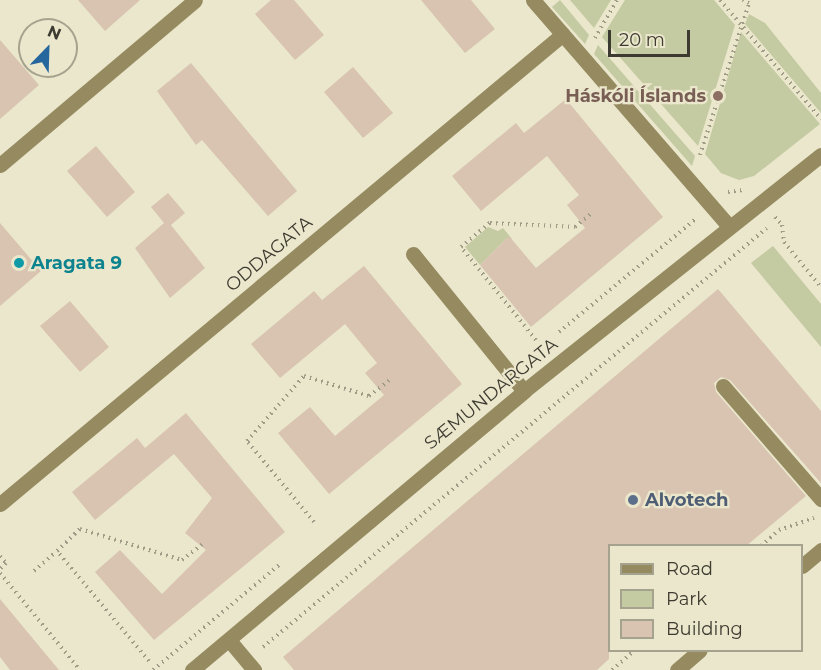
<!DOCTYPE html>
<meta charset="utf-8">
<style>
body{margin:0}
#map{position:relative;width:821px;height:670px;overflow:hidden;background:#ebe7cc;font-family:Montserrat,sans-serif}
div>[style]{position:absolute}
[style*='--x']{left:calc(var(--x)*1px);top:calc(var(--y)*1px);width:calc(var(--w)*1px);rotate:calc(var(--a)*1deg)}
.green>*{inset:0;background:#c4caa1}
.building>*{inset:0;background:#d8c4b0}
.path>*{height:4px;margin-top:-2px;transform-origin:0;background:repeating-linear-gradient(90deg,#9e9b87 0 1.5px,transparent 0 6px)}
.minor>*{height:15px;margin:-7.5px;padding:0 7.5px;transform-origin:7.5px;border-radius:7.5px;background:#958a60}
.dots>*{width:16px;height:16px;translate:-50% -50%;box-sizing:border-box;border:3px solid #ebe7cc;border-radius:50%}
span{translate:-50% -50%;white-space:nowrap;text-align:center;line-height:1.15;-webkit-text-stroke:4.5px #ebe7cc;paint-order:stroke}
.education-label{font-size:18px;color:#785e54;font-weight:700}
.right{translate:-100% -50%;text-align:right}
.street-label{font-size:18px;color:#3d3b31}
.culture-label{font-size:18px;color:#0d838f;font-weight:700}
.left{translate:0 -50%;text-align:left}
.service-label{font-size:18px;color:#4e5e75;font-weight:700}
.legend{position:absolute;left:608px;top:544px;width:195px;height:108px;box-sizing:border-box;background:#ebe7cc;border:2px solid #a5a28e;margin:0;padding:8px 10px;list-style:none;font-size:18px;color:#3d3b31}
.legend li{display:flex;align-items:center;gap:12px;height:30px}
.legend b{width:30px;border:2px solid #a5a28e}
.north{position:absolute;left:18px;top:18px;width:60px;height:60px;box-sizing:border-box;background:#ebe7cc;border:2px solid #a5a28e;border-radius:50%;rotate:23deg;font-size:16px;font-weight:700;line-height:24px;text-align:center;color:#3d3b31}
.north::after{content:'';display:block;margin:auto;width:21px;height:27px;background:#25669c;clip-path:polygon(50% 0,100% 100%,50% 72%,0 100%)}
.scale{position:absolute;left:608px;top:30px;width:82px;height:27px;box-sizing:border-box;border:3px solid #3d3b31;border-top:0;padding-left:8px;font-size:18px;line-height:21px;white-space:nowrap;color:#3d3b31;-webkit-text-stroke:4px #ebe7cc;paint-order:stroke}
</style>
<div id="map">
<div class="green">
<i style="clip-path:polygon(560px 0,589px 35px,585px 44px,552px 7px)"></i>
<i style="clip-path:polygon(570px 0,611px 0,594px 28px)"></i>
<i style="clip-path:polygon(625px 0,714px 0,735px 25px,698px 146px,602px 37px)"></i>
<i style="clip-path:polygon(749px 14px,765px 23px,821px 93px,821px 113px,745px 24px)"></i>
<i style="clip-path:polygon(741px 32px,820px 124px,754px 176px,739px 180px,721px 173px,705px 154px)"></i>
<i style="clip-path:polygon(598px 45px,695px 156px,692px 166px,594px 54px)"></i>
<i style="clip-path:polygon(488px 227px,498px 231px,503px 228px,512px 239px,506px 239px,480px 265px,465px 247px)"></i>
<i style="clip-path:polygon(773px 246px,821px 304px,821px 347px,751px 263px)"></i>
</div>
<div class="building">
<i style="clip-path:polygon(78px 0,140px 0,105px 31px)"></i>
<i style="clip-path:polygon(271px 0,294px 0,324px 35px,295px 60px,255px 14px)"></i>
<i style="clip-path:polygon(421px 0,471px 0,495px 29px,465px 53px)"></i>
<i style="clip-path:polygon(0 40px,39px 85px,0 119px)"></i>
<i style="clip-path:polygon(191px 63px,297px 191px,268px 216px,202px 140px,196px 145px,157px 91px)"></i>
<i style="clip-path:polygon(353px 67px,393px 113px,363px 138px,324px 92px)"></i>
<i style="clip-path:polygon(566px 99px,663px 217px,531px 327px,480px 265px,509px 236px,536px 268px,585px 228px,567px 205px,579px 195px,547px 156px,481px 211px,452px 176px,516px 123px,524px 133px)"></i>
<i style="clip-path:polygon(96px 146px,135px 192px,107px 217px,67px 171px)"></i>
<i style="clip-path:polygon(168px 193px,185px 213px,171px 225px,205px 268px,170px 298px,135px 248px,164px 223px,151px 207px)"></i>
<i style="clip-path:polygon(0 223px,41px 271px,0 306px)"></i>
<i style="clip-path:polygon(364px 266px,462px 384px,329px 494px,278px 433px,310px 407px,335px 436px,384px 395px,365px 373px,377px 363px,345px 324px,280px 378px,251px 344px,314px 291px,322px 300px)"></i>
<i style="clip-path:polygon(718px 289px,821px 411px,821px 483px,730px 380px,721px 377px,714px 383px,716px 392px,806px 496px,746px 546px,609px 546px,609px 659px,597px 670px,294px 670px,283px 657px)"></i>
<i style="clip-path:polygon(70px 301px,109px 347px,80px 372px,40px 326px)"></i>
<i style="clip-path:polygon(186px 413px,285px 532px,154px 640px,95px 572px,120px 550px,162px 594px,206px 550px,185px 533px,212px 498px,174px 454px,95px 520px,72px 492px,137px 438px,145px 448px)"></i>
<i style="clip-path:polygon(0 599px,59px 670px,10px 670px,0 657px)"></i>
</div>
<div class="path">
<i style="--x:720;--y:0;--w:156;--a:49.7"></i>
<i style="--x:595;--y:38;--w:44;--a:-59.9"></i>
<i style="--x:700;--y:155;--w:160;--a:-72.1"></i>
<i style="--x:749;--y:3;--w:7;--a:-153"></i>
<i style="--x:728;--y:192;--w:15;--a:-8"></i>
<i style="--x:775;--y:217;--w:11;--a:49"></i>
<i style="--x:782;--y:225;--w:17;--a:83"></i>
<i style="--x:784;--y:242;--w:58;--a:50.6"></i>
<i style="--x:559;--y:332;--w:179;--a:-39.6"></i>
<i style="--x:536;--y:340;--w:119;--a:-128.9"></i>
<i style="--x:461;--y:247;--w:38;--a:-40"></i>
<i style="--x:490;--y:223;--w:85;--a:2.7"></i>
<i style="--x:575;--y:227;--w:23;--a:-40"></i>
<i style="--x:314;--y:522;--w:105;--a:-129.6"></i>
<i style="--x:247;--y:441;--w:86;--a:-48.8"></i>
<i style="--x:304;--y:376;--w:68;--a:17.1"></i>
<i style="--x:369;--y:396;--w:28;--a:-38"></i>
<i style="--x:761;--y:546;--w:24;--a:-42"></i>
<i style="--x:779;--y:530;--w:37;--a:-19"></i>
<i style="--x:0;--y:556;--w:9;--a:49"></i>
<i style="--x:6;--y:563;--w:8;--a:135"></i>
<i style="--x:34;--y:571;--w:30;--a:-41"></i>
<i style="--x:0;--y:573;--w:126;--a:50.5"></i>
<i style="--x:263;--y:647;--w:655;--a:-39.74"></i>
<i style="--x:149;--y:661;--w:143;--a:-129.9"></i>
<i style="--x:57;--y:551;--w:32;--a:-44"></i>
<i style="--x:80;--y:529;--w:107;--a:16.9"></i>
<i style="--x:182;--y:560;--w:29;--a:-38"></i>
<i style="--x:153;--y:670;--w:164;--a:-39.8"></i>
<i style="--x:612;--y:670;--w:30;--a:-41"></i>
</div>
<div class="minor">
<i style="--x:533;--y:0;--w:299;--a:49.1"></i>
<i style="--x:0;--y:165;--w:255;--a:-40.2"></i>
<i style="--x:413;--y:254;--w:176;--a:51"></i>
<i style="--x:723;--y:386;--w:150;--a:49.1"></i>
<i style="--x:0;--y:504;--w:733;--a:-39.86"></i>
<i style="--x:802;--y:566;--w:25;--a:-40"></i>
<i style="--x:229;--y:640;--w:39;--a:50"></i>
<i style="--x:192;--y:670;--w:434;--a:-40"></i>
<i style="--x:524;--y:391;--w:379;--a:-38.5"></i>
<i style="--x:677;--y:670;--w:30;--a:-41"></i>
</div>
<div class="dots">
<i style="left:718px;top:96px;background:#8d6e63"></i>
<i style="left:19px;top:263px;background:#0f9aa8"></i>
<i style="left:633px;top:500px;background:#5c6f8a"></i>
</div>
<div class="education-label">
<span class="right" style="left:706px;top:96px">Háskóli Íslands</span>
</div>
<div class="street-label">
<span style="left:269px;top:254px;rotate:-40deg">ODDAGATA</span>
<span style="left:491px;top:394px;rotate:-39deg">SÆMUNDARGATA</span>
</div>
<div class="culture-label">
<span class="left" style="left:31px;top:263px">Aragata 9</span>
</div>
<div class="service-label">
<span class="left" style="left:645px;top:500px">Alvotech</span>
</div>
<ul class="legend">
<li><b style="height:8px;background:#958a60"></b>Road</li>
<li><b style="height:16px;background:#c4caa1"></b>Park</li>
<li><b style="height:16px;background:#d8c4b0"></b>Building</li>
</ul>
<div class="north">N</div>
<div class="scale">20 m</div>
</div>
